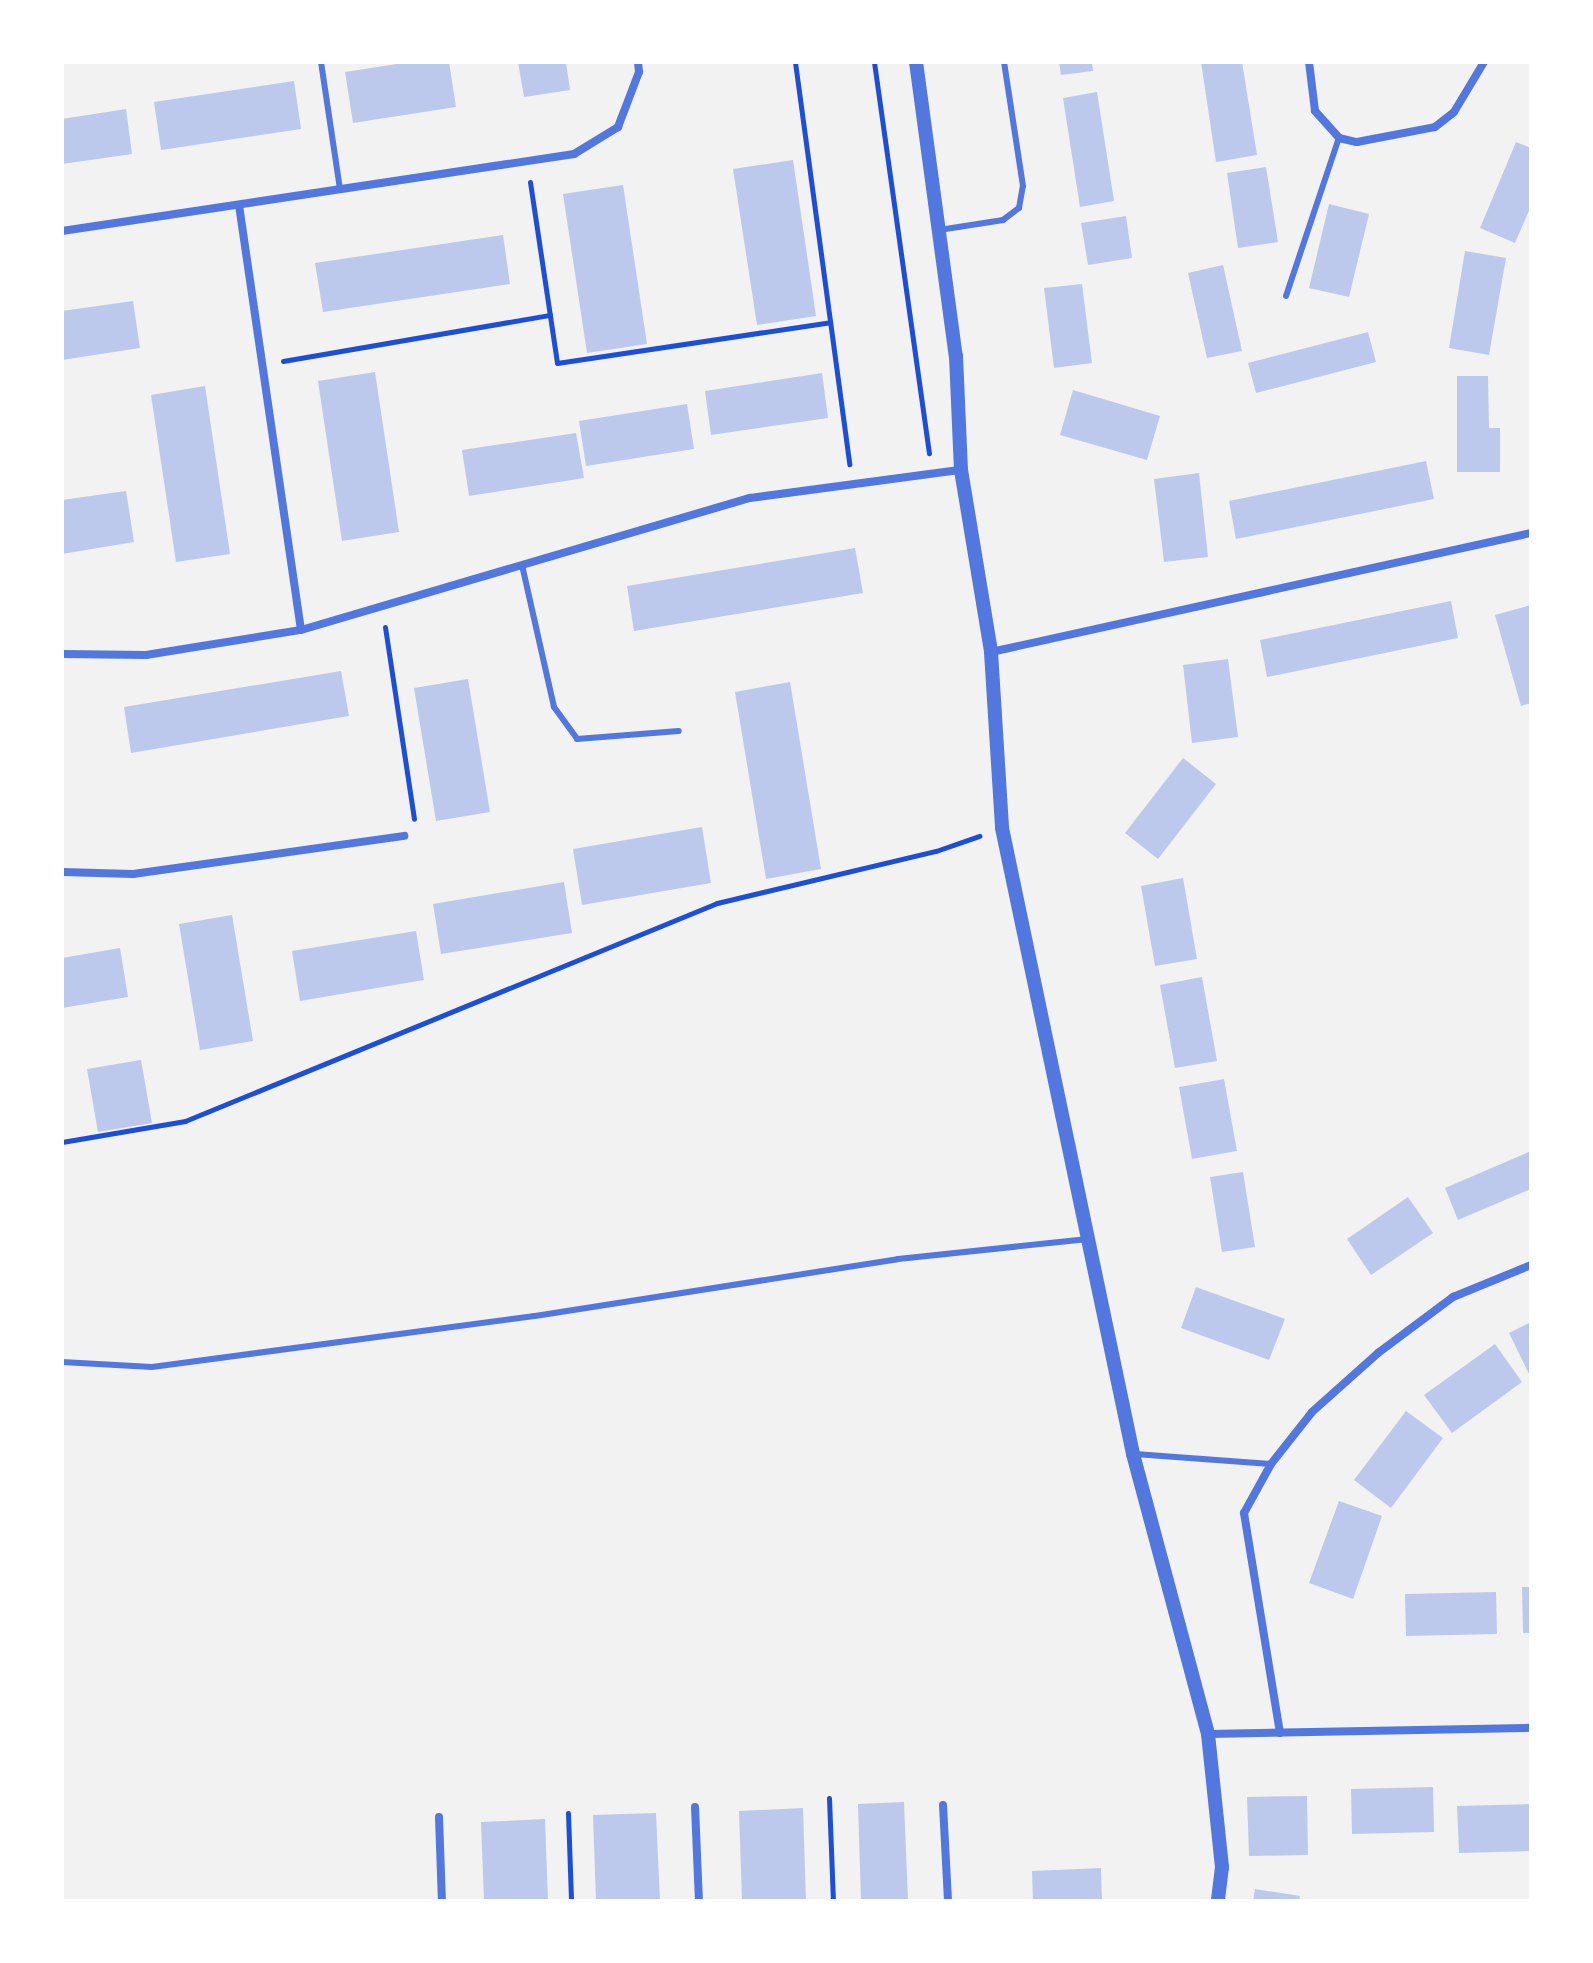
<!DOCTYPE html>
<style>
body{margin:0}
#map{position:relative;width:1593px;height:1963px;overflow:hidden;background:#f2f2f2;font-family:Jost,sans-serif}
div>[style]{position:absolute}
[style*='--x']{left:calc(var(--x)*1px);top:calc(var(--y)*1px);width:calc(var(--w)*1px);rotate:calc(var(--a)*1deg)}
.building>*{inset:0;background:#bdc9ec}
.path>*{height:5px;margin:-2.5px;padding:0 2.5px;transform-origin:2.5px;border-radius:2.5px;background:#1d4ed8}
.service>*{height:6px;margin:-3px;padding:0 3px;transform-origin:3px;border-radius:3px;background:#5277de}
.minor>*{height:8px;margin:-4px;padding:0 4px;transform-origin:4px;border-radius:4px;background:#5277de}
.tertiary>*{height:14px;margin:-7px;padding:0 7px;transform-origin:7px;border-radius:7px;background:#5277de}
span{translate:-50% -50%;white-space:nowrap;text-align:center;line-height:1.15;-webkit-text-stroke:6px #fff;paint-order:stroke}
.frame{position:absolute;inset:0;border:64px solid #fff;pointer-events:none}
</style>
<div id="map">
<div class="building">
<i style="clip-path:polygon(410px 62px,449px 62px,456px 107px,353px 123px,345px 72px)"></i>
<i style="clip-path:polygon(518px 62px,566px 62px,570px 90px,524px 97px)"></i>
<i style="clip-path:polygon(1059px 62px,1092px 62px,1093px 71px,1061px 75px)"></i>
<i style="clip-path:polygon(1201px 62px,1242px 62px,1257px 155px,1216px 162px)"></i>
<i style="clip-path:polygon(294px 81px,301px 129px,161px 150px,154px 102px)"></i>
<i style="clip-path:polygon(1097px 92px,1114px 201px,1080px 207px,1063px 98px)"></i>
<i style="clip-path:polygon(126px 109px,132px 154px,62px 164px,62px 119px)"></i>
<i style="clip-path:polygon(1516px 142px,1531px 148px,1531px 206px,1515px 243px,1480px 228px)"></i>
<i style="clip-path:polygon(793px 160px,816px 316px,757px 325px,733px 169px)"></i>
<i style="clip-path:polygon(1266px 167px,1278px 242px,1238px 248px,1227px 173px)"></i>
<i style="clip-path:polygon(623px 185px,647px 344px,587px 353px,563px 194px)"></i>
<i style="clip-path:polygon(1329px 204px,1369px 214px,1349px 297px,1309px 288px)"></i>
<i style="clip-path:polygon(1126px 216px,1132px 258px,1088px 265px,1081px 223px)"></i>
<i style="clip-path:polygon(503px 235px,510px 284px,323px 312px,315px 263px)"></i>
<i style="clip-path:polygon(1465px 251px,1506px 258px,1489px 355px,1449px 348px)"></i>
<i style="clip-path:polygon(1223px 265px,1242px 351px,1207px 358px,1188px 273px)"></i>
<i style="clip-path:polygon(1082px 284px,1092px 363px,1054px 368px,1044px 288px)"></i>
<i style="clip-path:polygon(133px 301px,140px 348px,62px 360px,62px 311px)"></i>
<i style="clip-path:polygon(1368px 332px,1376px 362px,1256px 393px,1248px 363px)"></i>
<i style="clip-path:polygon(375px 372px,399px 532px,342px 541px,318px 381px)"></i>
<i style="clip-path:polygon(822px 373px,828px 418px,711px 435px,705px 391px)"></i>
<i style="clip-path:polygon(1457px 376px,1488px 376px,1489px 428px,1500px 428px,1500px 472px,1457px 472px)"></i>
<i style="clip-path:polygon(205px 386px,230px 554px,176px 562px,151px 395px)"></i>
<i style="clip-path:polygon(1073px 390px,1160px 416px,1147px 460px,1060px 435px)"></i>
<i style="clip-path:polygon(687px 404px,694px 449px,586px 466px,579px 421px)"></i>
<i style="clip-path:polygon(576px 433px,584px 478px,469px 496px,462px 450px)"></i>
<i style="clip-path:polygon(1426px 461px,1434px 499px,1236px 539px,1229px 501px)"></i>
<i style="clip-path:polygon(1199px 473px,1208px 557px,1164px 562px,1154px 479px)"></i>
<i style="clip-path:polygon(126px 491px,134px 542px,62px 554px,62px 500px)"></i>
<i style="clip-path:polygon(855px 548px,863px 593px,634px 631px,627px 586px)"></i>
<i style="clip-path:polygon(1451px 601px,1458px 638px,1267px 677px,1260px 640px)"></i>
<i style="clip-path:polygon(1531px 605px,1531px 703px,1521px 706px,1495px 615px)"></i>
<i style="clip-path:polygon(1228px 659px,1238px 737px,1192px 743px,1183px 665px)"></i>
<i style="clip-path:polygon(341px 671px,349px 716px,131px 753px,124px 707px)"></i>
<i style="clip-path:polygon(468px 679px,490px 812px,436px 821px,414px 688px)"></i>
<i style="clip-path:polygon(790px 682px,821px 869px,766px 879px,735px 692px)"></i>
<i style="clip-path:polygon(1183px 758px,1216px 784px,1158px 859px,1125px 833px)"></i>
<i style="clip-path:polygon(702px 827px,711px 883px,582px 905px,573px 849px)"></i>
<i style="clip-path:polygon(1183px 878px,1197px 959px,1155px 966px,1141px 886px)"></i>
<i style="clip-path:polygon(564px 882px,572px 933px,441px 954px,433px 904px)"></i>
<i style="clip-path:polygon(232px 915px,253px 1041px,200px 1050px,179px 924px)"></i>
<i style="clip-path:polygon(416px 931px,424px 980px,300px 1001px,292px 951px)"></i>
<i style="clip-path:polygon(120px 948px,128px 997px,62px 1008px,62px 958px)"></i>
<i style="clip-path:polygon(1202px 977px,1217px 1061px,1175px 1068px,1160px 985px)"></i>
<i style="clip-path:polygon(141px 1060px,152px 1123px,98px 1132px,87px 1069px)"></i>
<i style="clip-path:polygon(1224px 1079px,1237px 1151px,1192px 1159px,1179px 1087px)"></i>
<i style="clip-path:polygon(1531px 1151px,1531px 1189px,1458px 1220px,1445px 1188px)"></i>
<i style="clip-path:polygon(1243px 1172px,1255px 1247px,1222px 1252px,1210px 1177px)"></i>
<i style="clip-path:polygon(1408px 1197px,1433px 1233px,1371px 1275px,1347px 1239px)"></i>
<i style="clip-path:polygon(1196px 1287px,1285px 1319px,1269px 1360px,1181px 1328px)"></i>
<i style="clip-path:polygon(1531px 1322px,1531px 1378px,1509px 1333px)"></i>
<i style="clip-path:polygon(1495px 1344px,1522px 1382px,1452px 1433px,1424px 1395px)"></i>
<i style="clip-path:polygon(1406px 1411px,1443px 1438px,1391px 1508px,1354px 1480px)"></i>
<i style="clip-path:polygon(1339px 1501px,1382px 1516px,1353px 1599px,1309px 1583px)"></i>
<i style="clip-path:polygon(1522px 1587px,1531px 1587px,1531px 1633px,1523px 1633px)"></i>
<i style="clip-path:polygon(1496px 1592px,1497px 1634px,1406px 1636px,1405px 1594px)"></i>
<i style="clip-path:polygon(1433px 1787px,1434px 1832px,1352px 1834px,1351px 1789px)"></i>
<i style="clip-path:polygon(1307px 1796px,1308px 1855px,1249px 1856px,1247px 1797px)"></i>
<i style="clip-path:polygon(904px 1802px,908px 1901px,861px 1901px,858px 1804px)"></i>
<i style="clip-path:polygon(1531px 1804px,1531px 1851px,1459px 1853px,1457px 1806px)"></i>
<i style="clip-path:polygon(803px 1808px,806px 1901px,742px 1901px,739px 1811px)"></i>
<i style="clip-path:polygon(656px 1813px,660px 1901px,596px 1901px,593px 1815px)"></i>
<i style="clip-path:polygon(545px 1819px,548px 1901px,484px 1901px,481px 1822px)"></i>
<i style="clip-path:polygon(1101px 1868px,1102px 1901px,1033px 1901px,1032px 1871px)"></i>
<i style="clip-path:polygon(1255px 1889px,1300px 1896px,1299px 1901px,1253px 1901px)"></i>
</div>
<div class="path">
<i style="--x:795;--y:62;--w:406;--a:82.3"></i>
<i style="--x:874;--y:62;--w:395;--a:82"></i>
<i style="--x:530;--y:182;--w:183;--a:81.5"></i>
<i style="--x:557;--y:363;--w:276;--a:-8.5"></i>
<i style="--x:283;--y:361;--w:271;--a:-9.8"></i>
<i style="--x:385;--y:627;--w:194;--a:81.4"></i>
<i style="--x:62;--y:1142;--w:125;--a:-9.7"></i>
<i style="--x:185;--y:1121;--w:575;--a:-22.28"></i>
<i style="--x:717;--y:903;--w:225;--a:-13.4"></i>
<i style="--x:936;--y:851;--w:46;--a:-19.2"></i>
<i style="--x:829;--y:1798;--w:103;--a:87.8"></i>
<i style="--x:568;--y:1813;--w:88;--a:88"></i>
</div>
<div class="service">
<i style="--x:321;--y:62;--w:128;--a:81.5"></i>
<i style="--x:939;--y:230;--w:65;--a:-8.9"></i>
<i style="--x:1003;--y:220;--w:20;--a:-37"></i>
<i style="--x:1019;--y:208;--w:22;--a:-80"></i>
<i style="--x:1023;--y:186;--w:125;--a:-98.7"></i>
<i style="--x:1286;--y:296;--w:167;--a:-71.5"></i>
<i style="--x:522;--y:565;--w:146;--a:77.3"></i>
<i style="--x:554;--y:707;--w:39;--a:54"></i>
<i style="--x:577;--y:739;--w:102;--a:-4.5"></i>
<i style="--x:62;--y:1362;--w:90;--a:3.2"></i>
<i style="--x:152;--y:1367;--w:386;--a:-7.6"></i>
<i style="--x:535;--y:1316;--w:367;--a:-8.9"></i>
<i style="--x:898;--y:1259;--w:191;--a:-6"></i>
<i style="--x:1135;--y:1454;--w:136;--a:4.2"></i>
</div>
<div class="minor">
<i style="--x:1309;--y:62;--w:49;--a:83"></i>
<i style="--x:1315;--y:111;--w:36;--a:48"></i>
<i style="--x:1339;--y:138;--w:18;--a:13"></i>
<i style="--x:1357;--y:142;--w:79;--a:-10.9"></i>
<i style="--x:1435;--y:127;--w:24;--a:-38"></i>
<i style="--x:1454;--y:112;--w:58;--a:-59"></i>
<i style="--x:239;--y:205;--w:429;--a:81.7"></i>
<i style="--x:62;--y:231;--w:518;--a:-8.55"></i>
<i style="--x:574;--y:154;--w:52;--a:-31.5"></i>
<i style="--x:618;--y:127;--w:59;--a:-69.1"></i>
<i style="--x:639;--y:72;--w:10;--a:-96"></i>
<i style="--x:991;--y:652;--w:553;--a:-12.43"></i>
<i style="--x:62;--y:654;--w:84;--a:0.7"></i>
<i style="--x:146;--y:655;--w:157;--a:-9.2"></i>
<i style="--x:301;--y:630;--w:468;--a:-16.4"></i>
<i style="--x:750;--y:498;--w:213;--a:-7.6"></i>
<i style="--x:62;--y:872;--w:71;--a:1.6"></i>
<i style="--x:133;--y:874;--w:274;--a:-8"></i>
<i style="--x:1280;--y:1733;--w:223;--a:-99.3"></i>
<i style="--x:1244;--y:1513;--w:56;--a:-61.1"></i>
<i style="--x:1271;--y:1464;--w:66;--a:-51.7"></i>
<i style="--x:1312;--y:1412;--w:89;--a:-41.8"></i>
<i style="--x:1378;--y:1353;--w:94;--a:-36.7"></i>
<i style="--x:1453;--y:1297;--w:84;--a:-22.3"></i>
<i style="--x:1208;--y:1734;--w:323;--a:-1.1"></i>
<i style="--x:943;--y:1805;--w:96;--a:87"></i>
<i style="--x:695;--y:1807;--w:94;--a:87.6"></i>
<i style="--x:439;--y:1817;--w:84;--a:88"></i>
</div>
<div class="tertiary">
<i style="--x:916;--y:62;--w:297;--a:82.3"></i>
<i style="--x:956;--y:356;--w:114;--a:87.5"></i>
<i style="--x:961;--y:470;--w:184;--a:80.6"></i>
<i style="--x:991;--y:652;--w:176;--a:86.4"></i>
<i style="--x:1002;--y:828;--w:640;--a:78.18"></i>
<i style="--x:1133;--y:1454;--w:290;--a:75"></i>
<i style="--x:1208;--y:1734;--w:134;--a:84"></i>
<i style="--x:1222;--y:1867;--w:34;--a:97"></i>
</div>
<div class="frame"></div>
</div>
